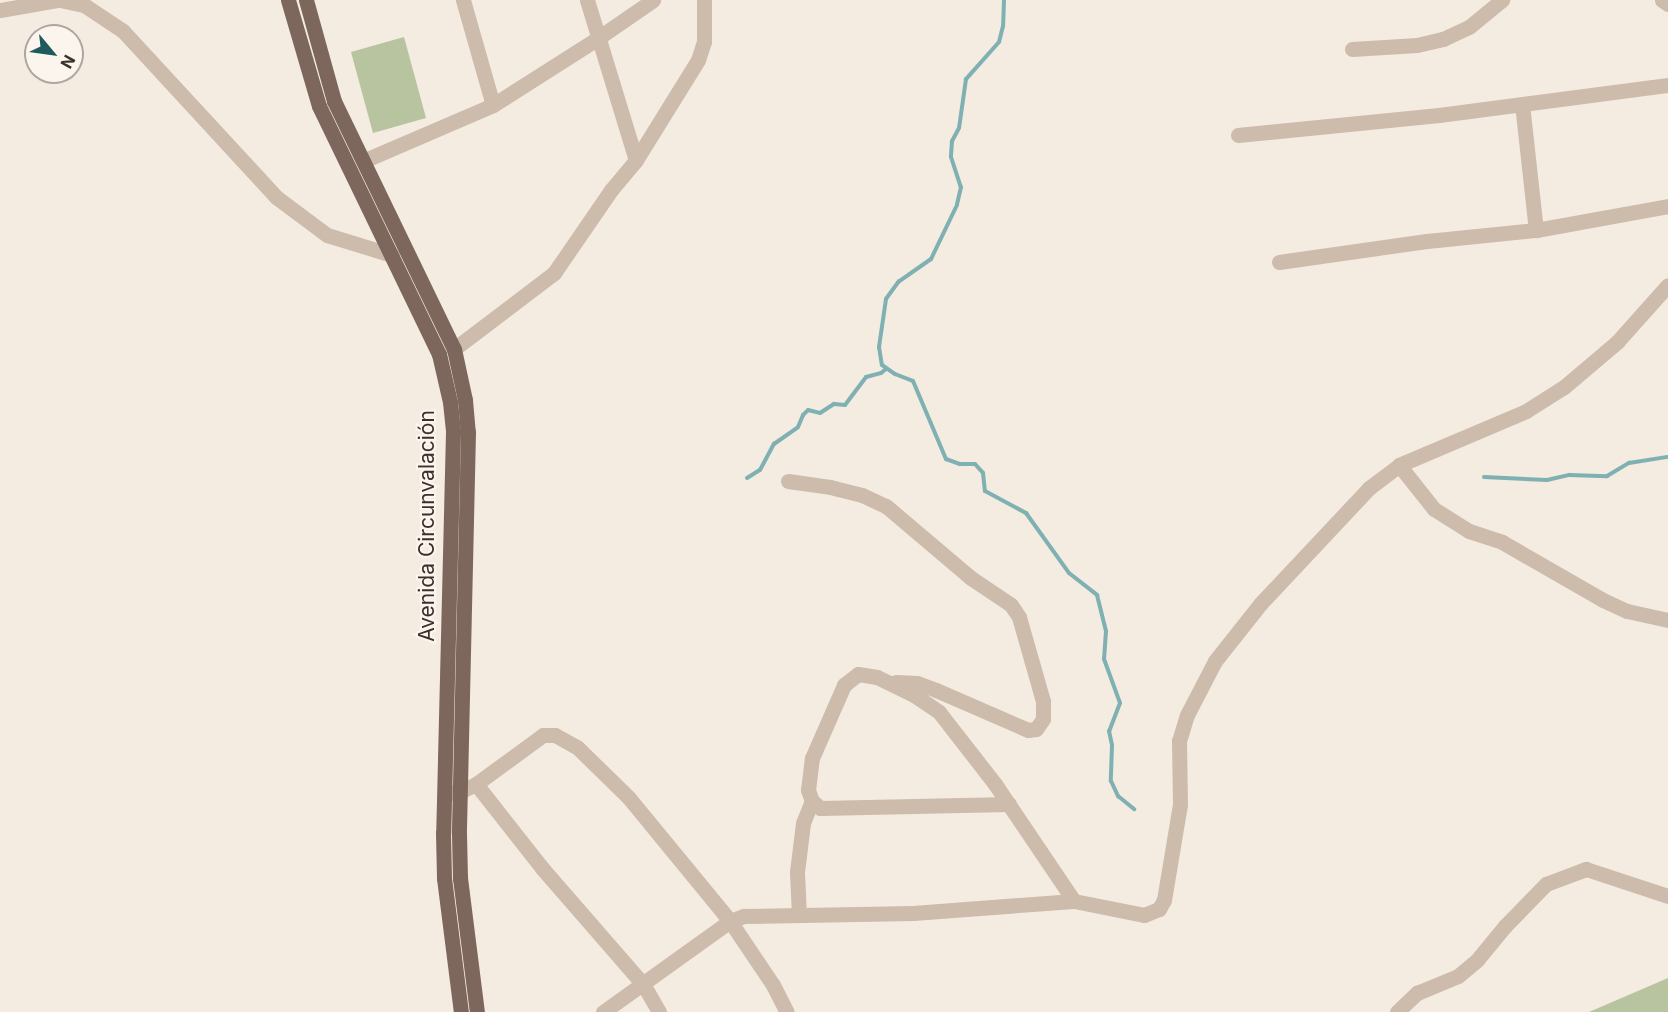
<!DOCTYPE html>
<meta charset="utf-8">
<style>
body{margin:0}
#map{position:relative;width:1668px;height:1012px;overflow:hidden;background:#f4ebe1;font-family:Inter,sans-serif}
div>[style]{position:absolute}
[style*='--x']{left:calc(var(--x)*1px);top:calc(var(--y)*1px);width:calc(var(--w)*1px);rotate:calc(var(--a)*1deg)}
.green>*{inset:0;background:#b8c4a0}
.stream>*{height:4px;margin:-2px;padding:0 2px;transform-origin:2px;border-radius:2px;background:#7fb0b2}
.minor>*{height:15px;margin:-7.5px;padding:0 7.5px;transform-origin:7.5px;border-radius:7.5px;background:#cdbbac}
.major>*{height:15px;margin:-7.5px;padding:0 7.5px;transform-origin:7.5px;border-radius:7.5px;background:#7d675c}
span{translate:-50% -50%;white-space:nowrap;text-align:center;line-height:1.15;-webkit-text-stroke:4.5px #fbf5ee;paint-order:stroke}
.street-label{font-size:21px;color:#3b302b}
.north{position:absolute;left:24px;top:24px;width:60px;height:60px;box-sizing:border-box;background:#fbf5ee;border:2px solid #aea6a0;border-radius:50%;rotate:119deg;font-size:16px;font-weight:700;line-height:24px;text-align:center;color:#3b302b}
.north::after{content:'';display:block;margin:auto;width:21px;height:27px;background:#1f5a5e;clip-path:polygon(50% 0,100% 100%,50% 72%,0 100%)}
</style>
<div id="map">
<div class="green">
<i style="clip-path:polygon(404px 37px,426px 118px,373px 133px,351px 52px)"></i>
<i style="clip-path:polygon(1668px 978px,1668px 1012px,1589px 1012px)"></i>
</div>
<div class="stream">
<i style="--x:1004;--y:0;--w:26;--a:92"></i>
<i style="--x:1003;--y:26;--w:16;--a:104"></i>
<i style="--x:999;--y:42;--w:50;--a:131.7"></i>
<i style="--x:966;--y:79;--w:49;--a:98.1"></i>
<i style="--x:959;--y:128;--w:15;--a:118"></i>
<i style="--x:952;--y:141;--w:16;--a:94"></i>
<i style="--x:951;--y:157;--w:32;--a:72"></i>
<i style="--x:961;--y:187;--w:18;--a:103"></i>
<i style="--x:957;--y:205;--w:60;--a:115.7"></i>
<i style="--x:931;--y:259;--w:39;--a:145"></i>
<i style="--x:899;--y:281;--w:22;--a:126"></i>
<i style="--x:886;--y:299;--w:49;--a:98.3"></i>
<i style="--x:879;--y:347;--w:18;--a:81"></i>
<i style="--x:882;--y:365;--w:16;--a:35"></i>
<i style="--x:895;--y:374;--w:19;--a:21"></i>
<i style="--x:913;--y:381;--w:85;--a:67.1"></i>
<i style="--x:946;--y:459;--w:15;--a:20"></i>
<i style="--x:960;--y:464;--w:15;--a:0"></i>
<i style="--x:975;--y:464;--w:12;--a:48"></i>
<i style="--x:983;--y:473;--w:18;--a:84"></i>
<i style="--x:985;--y:491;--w:47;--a:28.2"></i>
<i style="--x:1026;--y:513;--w:74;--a:54.4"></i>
<i style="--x:1069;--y:573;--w:36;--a:38"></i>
<i style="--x:1097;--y:595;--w:37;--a:76"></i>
<i style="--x:1106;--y:631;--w:28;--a:94"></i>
<i style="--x:1104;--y:659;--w:47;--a:70"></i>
<i style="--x:1120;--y:703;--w:30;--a:111"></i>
<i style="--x:1109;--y:731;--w:14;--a:78"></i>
<i style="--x:1112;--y:745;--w:36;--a:92"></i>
<i style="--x:1111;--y:781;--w:17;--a:65"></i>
<i style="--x:1118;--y:796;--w:21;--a:39"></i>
<i style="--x:1484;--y:477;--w:63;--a:2.7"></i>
<i style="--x:1547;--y:480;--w:23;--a:-13"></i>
<i style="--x:1569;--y:475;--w:38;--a:2"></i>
<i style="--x:1607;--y:476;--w:26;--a:-31"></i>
<i style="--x:1629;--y:463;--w:39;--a:-9"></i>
<i style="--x:747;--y:478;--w:15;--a:-32"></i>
<i style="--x:760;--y:470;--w:30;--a:-62"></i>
<i style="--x:774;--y:444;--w:29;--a:-35"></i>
<i style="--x:798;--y:427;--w:13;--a:-67"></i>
<i style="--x:803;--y:415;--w:7;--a:-45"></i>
<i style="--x:808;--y:410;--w:12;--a:14"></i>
<i style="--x:820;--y:413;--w:17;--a:-33"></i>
<i style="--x:834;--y:404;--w:11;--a:5"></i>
<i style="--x:845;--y:405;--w:35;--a:-53"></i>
<i style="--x:866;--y:377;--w:16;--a:-15"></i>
<i style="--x:881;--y:373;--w:6;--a:-39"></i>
</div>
<div class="minor">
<i style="--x:60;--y:0;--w:25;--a:12"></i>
<i style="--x:84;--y:5;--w:47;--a:33.7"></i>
<i style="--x:123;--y:31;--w:226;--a:47.3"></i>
<i style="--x:276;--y:197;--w:64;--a:36.7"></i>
<i style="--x:327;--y:235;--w:68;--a:17.1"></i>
<i style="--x:463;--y:0;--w:109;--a:74.1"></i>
<i style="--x:587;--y:0;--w:167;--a:73"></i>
<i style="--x:1662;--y:0;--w:7;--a:34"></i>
<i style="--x:0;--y:10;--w:59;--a:-9.8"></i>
<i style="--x:1352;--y:49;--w:65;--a:-3.5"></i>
<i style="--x:1417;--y:45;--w:27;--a:-13"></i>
<i style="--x:1443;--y:39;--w:29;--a:-25"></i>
<i style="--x:1469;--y:27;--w:43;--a:-39.3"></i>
<i style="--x:1522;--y:104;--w:127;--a:83.7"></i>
<i style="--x:1238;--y:135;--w:202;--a:-5.7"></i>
<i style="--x:1439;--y:115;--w:231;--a:-7.5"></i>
<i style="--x:363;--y:161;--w:142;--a:-23.3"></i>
<i style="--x:493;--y:105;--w:125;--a:-32.5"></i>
<i style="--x:598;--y:38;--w:67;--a:-34.6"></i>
<i style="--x:1279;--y:262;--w:149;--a:-8.1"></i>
<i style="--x:1427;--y:241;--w:110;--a:-5.8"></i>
<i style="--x:1536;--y:230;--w:134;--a:-10.3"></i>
<i style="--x:454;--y:349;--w:126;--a:-37.2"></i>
<i style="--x:554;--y:273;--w:101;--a:-55.5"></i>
<i style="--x:611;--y:190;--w:39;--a:-50"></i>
<i style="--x:636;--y:160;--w:118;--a:-58.2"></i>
<i style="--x:698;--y:60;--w:19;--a:-72"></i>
<i style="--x:704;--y:42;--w:42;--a:-90"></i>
<i style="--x:1399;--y:465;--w:56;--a:51.5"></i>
<i style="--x:1434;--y:509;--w:41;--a:32.2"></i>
<i style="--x:1469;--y:531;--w:35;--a:18"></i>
<i style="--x:1502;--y:542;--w:116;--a:29.9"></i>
<i style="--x:1603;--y:600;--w:26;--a:25"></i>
<i style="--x:1627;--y:611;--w:42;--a:12.4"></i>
<i style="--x:788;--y:481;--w:42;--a:8.1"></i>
<i style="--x:830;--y:487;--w:33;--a:14"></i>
<i style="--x:862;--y:495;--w:26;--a:25"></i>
<i style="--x:886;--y:506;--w:111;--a:40.3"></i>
<i style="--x:971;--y:578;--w:48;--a:34"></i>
<i style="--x:1011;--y:605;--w:14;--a:56"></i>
<i style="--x:1019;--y:617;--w:87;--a:74.1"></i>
<i style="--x:1043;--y:701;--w:18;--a:90"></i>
<i style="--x:1043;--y:719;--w:12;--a:125"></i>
<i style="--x:1036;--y:729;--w:8;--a:173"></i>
<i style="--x:1028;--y:730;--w:100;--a:-156.5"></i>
<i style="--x:936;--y:690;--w:20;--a:-160"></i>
<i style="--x:917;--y:683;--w:21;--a:-177"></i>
<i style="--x:476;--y:784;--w:107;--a:51.8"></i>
<i style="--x:542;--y:868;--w:154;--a:49"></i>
<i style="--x:643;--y:984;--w:32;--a:60"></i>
<i style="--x:448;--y:793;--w:11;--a:-5"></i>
<i style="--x:459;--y:792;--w:19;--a:-25"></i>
<i style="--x:476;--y:784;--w:83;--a:-36.2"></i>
<i style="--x:543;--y:735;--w:12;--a:0"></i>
<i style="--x:555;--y:735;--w:26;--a:29"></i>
<i style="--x:578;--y:748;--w:71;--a:44.4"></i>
<i style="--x:629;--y:798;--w:159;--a:50.6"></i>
<i style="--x:730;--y:921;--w:77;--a:56.1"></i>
<i style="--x:773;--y:985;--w:30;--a:63"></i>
<i style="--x:1009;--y:804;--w:189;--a:178.8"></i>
<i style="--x:820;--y:808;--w:11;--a:-139"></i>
<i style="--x:812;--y:801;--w:12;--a:-110"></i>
<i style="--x:808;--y:790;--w:32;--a:-83"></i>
<i style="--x:812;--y:758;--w:80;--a:-66.3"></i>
<i style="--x:844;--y:685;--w:18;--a:-38"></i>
<i style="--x:858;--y:674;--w:19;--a:9"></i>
<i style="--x:877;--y:677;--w:41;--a:25.9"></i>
<i style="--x:914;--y:695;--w:30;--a:34"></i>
<i style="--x:939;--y:712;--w:91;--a:52.1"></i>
<i style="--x:995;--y:784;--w:141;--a:56"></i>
<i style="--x:799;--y:915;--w:43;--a:-92.7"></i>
<i style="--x:797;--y:872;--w:49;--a:-83"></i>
<i style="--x:803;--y:823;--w:24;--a:-68"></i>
<i style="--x:603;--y:1012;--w:156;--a:-35.6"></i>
<i style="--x:730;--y:921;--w:15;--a:-20"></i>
<i style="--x:744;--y:916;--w:169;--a:-1"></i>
<i style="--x:913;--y:913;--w:161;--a:-4.3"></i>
<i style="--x:1074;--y:901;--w:71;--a:11.3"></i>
<i style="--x:1144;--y:915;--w:16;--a:-22"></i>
<i style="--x:1159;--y:909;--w:10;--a:-61"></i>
<i style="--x:1164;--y:900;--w:97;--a:-80.5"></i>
<i style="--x:1180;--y:804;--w:63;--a:-90.9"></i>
<i style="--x:1179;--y:741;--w:27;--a:-73"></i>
<i style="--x:1187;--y:715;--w:61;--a:-62.6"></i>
<i style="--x:1215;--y:661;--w:74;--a:-51.6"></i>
<i style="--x:1261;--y:603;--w:158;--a:-46.8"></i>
<i style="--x:1369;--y:488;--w:38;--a:-37"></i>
<i style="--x:1399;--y:465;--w:138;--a:-23"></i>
<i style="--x:1526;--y:411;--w:45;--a:-32.3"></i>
<i style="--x:1564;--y:387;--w:70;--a:-40.3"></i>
<i style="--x:1617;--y:342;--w:76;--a:-48.2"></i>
<i style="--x:1397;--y:1012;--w:28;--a:-44"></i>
<i style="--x:1417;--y:993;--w:44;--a:-22.5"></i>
<i style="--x:1458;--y:976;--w:25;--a:-40"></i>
<i style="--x:1477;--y:960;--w:44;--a:-50.5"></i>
<i style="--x:1505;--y:926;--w:59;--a:-45.7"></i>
<i style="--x:1546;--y:884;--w:43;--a:-20.6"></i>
<i style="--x:1586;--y:869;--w:86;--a:18.2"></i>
</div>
<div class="major">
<i style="--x:288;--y:0;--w:110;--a:73.7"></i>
<i style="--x:319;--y:106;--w:276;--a:64.2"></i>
<i style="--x:439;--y:354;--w:49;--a:77.1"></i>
<i style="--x:450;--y:402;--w:30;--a:84"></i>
<i style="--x:453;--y:432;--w:401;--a:91.4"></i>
<i style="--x:443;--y:833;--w:45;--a:88.7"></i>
<i style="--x:444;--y:878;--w:135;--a:82.8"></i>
<i style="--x:306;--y:0;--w:105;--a:74.5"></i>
<i style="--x:334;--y:101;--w:276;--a:64.2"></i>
<i style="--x:454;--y:349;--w:52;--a:77.8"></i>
<i style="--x:465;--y:400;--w:32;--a:85"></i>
<i style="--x:468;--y:432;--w:402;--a:91.3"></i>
<i style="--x:459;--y:834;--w:44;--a:88.7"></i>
<i style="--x:460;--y:878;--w:135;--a:82.8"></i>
</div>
<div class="street-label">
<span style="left:427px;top:526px;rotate:-90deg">Avenida Circunvalación</span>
</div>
<div class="north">N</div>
</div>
